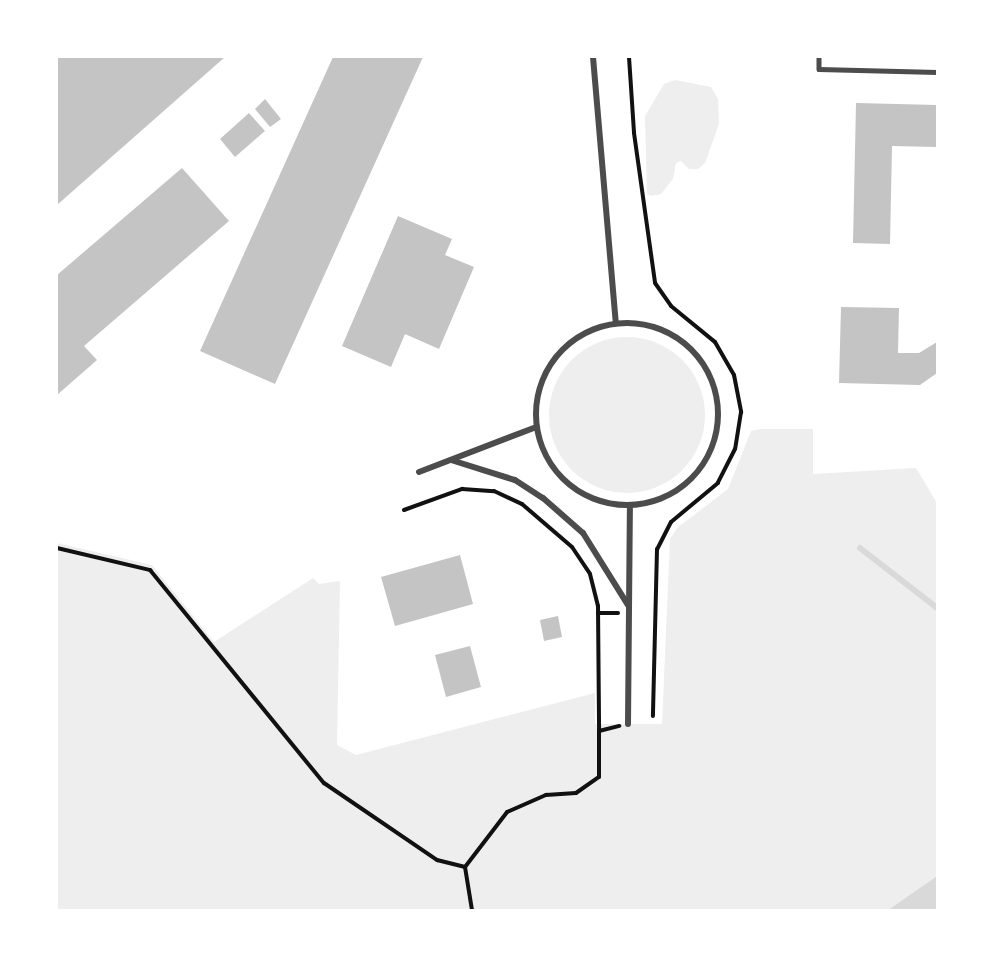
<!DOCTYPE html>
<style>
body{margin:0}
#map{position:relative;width:994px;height:967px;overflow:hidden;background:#fff;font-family:Roboto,sans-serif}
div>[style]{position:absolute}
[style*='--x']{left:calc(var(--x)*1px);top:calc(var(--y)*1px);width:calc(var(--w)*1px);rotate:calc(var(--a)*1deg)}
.green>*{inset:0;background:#eee}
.round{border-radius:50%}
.water>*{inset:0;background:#d9d9d9}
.stream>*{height:6px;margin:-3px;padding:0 3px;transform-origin:3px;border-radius:3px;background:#d9d9d9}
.building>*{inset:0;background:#c4c4c4}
.path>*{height:4px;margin:-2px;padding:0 2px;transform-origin:2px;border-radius:2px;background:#111}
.service>*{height:4.5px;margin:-2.25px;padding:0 2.25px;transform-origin:2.25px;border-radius:2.25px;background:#4c4c4c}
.minor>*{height:6px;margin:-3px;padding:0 3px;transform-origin:3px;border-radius:3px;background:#4c4c4c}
.minor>.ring{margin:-3px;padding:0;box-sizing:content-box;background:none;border:6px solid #4c4c4c;border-radius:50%}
span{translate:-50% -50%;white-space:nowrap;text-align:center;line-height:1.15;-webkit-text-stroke:4.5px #fff;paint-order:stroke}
.frame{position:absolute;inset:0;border:58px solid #fff;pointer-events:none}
</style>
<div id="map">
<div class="green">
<i style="clip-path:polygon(675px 80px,711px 87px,718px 99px,719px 124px,705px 163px,698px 169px,689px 169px,681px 161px,676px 163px,673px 179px,661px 194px,651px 196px,647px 194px,645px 116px,664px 84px)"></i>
<i class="round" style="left:549px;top:337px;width:156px;height:156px"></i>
<i style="clip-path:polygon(760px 429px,813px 429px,813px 474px,916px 468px,937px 503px,937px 876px,888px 910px,57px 910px,57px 543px,152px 565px,214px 642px,313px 578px,319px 584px,340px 581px,337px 745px,356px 755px,595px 693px,595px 724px,662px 724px,670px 539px,677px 528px,728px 489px,751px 431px)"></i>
</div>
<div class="water">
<i style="clip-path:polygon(937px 876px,937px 910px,888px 910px)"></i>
</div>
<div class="stream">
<i style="--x:860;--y:548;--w:98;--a:37.9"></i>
</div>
<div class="building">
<i style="clip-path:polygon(57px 57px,225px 57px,57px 205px)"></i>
<i style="clip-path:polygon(333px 57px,423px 57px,275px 384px,200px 351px)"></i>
<i style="clip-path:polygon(265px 99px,281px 119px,270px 127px,255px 109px)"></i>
<i style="clip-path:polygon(856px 103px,937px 105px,937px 147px,892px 146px,890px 244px,853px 243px)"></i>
<i style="clip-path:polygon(249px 113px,265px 131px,235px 157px,220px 139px)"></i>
<i style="clip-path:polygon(182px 168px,229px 221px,84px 346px,97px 360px,57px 395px,57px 275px)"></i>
<i style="clip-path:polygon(398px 216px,452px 239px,445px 255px,474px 267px,439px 349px,405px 334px,391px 367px,342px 346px)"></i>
<i style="clip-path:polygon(841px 307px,899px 308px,898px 353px,919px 353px,937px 342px,937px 373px,920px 385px,839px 383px)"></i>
<i style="clip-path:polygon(460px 555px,473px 604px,395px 626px,381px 577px)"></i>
<i style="clip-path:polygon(558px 616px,562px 637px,544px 641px,540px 620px)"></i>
<i style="clip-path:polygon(470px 646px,481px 687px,446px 697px,435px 655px)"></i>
</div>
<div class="path">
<i style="--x:629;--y:57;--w:76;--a:86.2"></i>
<i style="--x:634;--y:133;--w:151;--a:82"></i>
<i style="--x:655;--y:283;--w:28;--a:55"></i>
<i style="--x:671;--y:306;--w:57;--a:39.3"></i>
<i style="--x:715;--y:342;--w:38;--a:60"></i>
<i style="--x:734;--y:375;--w:38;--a:79"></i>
<i style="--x:741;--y:412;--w:37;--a:99"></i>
<i style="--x:735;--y:449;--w:38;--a:117"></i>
<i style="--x:718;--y:483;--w:61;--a:140.3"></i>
<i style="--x:671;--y:522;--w:30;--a:117"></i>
<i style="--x:657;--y:549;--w:167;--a:91.4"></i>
<i style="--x:404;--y:510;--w:62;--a:-19.9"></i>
<i style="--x:462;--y:489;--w:32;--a:4"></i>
<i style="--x:494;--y:491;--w:31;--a:25"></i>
<i style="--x:522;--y:504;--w:66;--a:40.7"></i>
<i style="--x:572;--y:547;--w:32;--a:56"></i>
<i style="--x:590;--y:574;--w:33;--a:76"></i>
<i style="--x:598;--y:606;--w:125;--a:89.5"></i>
<i style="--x:57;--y:548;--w:96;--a:13.3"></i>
<i style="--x:150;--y:570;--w:275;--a:50.8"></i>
<i style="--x:324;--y:783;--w:137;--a:34.3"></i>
<i style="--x:437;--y:860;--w:29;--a:14"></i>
<i style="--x:465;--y:867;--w:44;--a:80.8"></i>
<i style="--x:598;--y:613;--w:20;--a:0"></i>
<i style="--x:465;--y:867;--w:69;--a:-52.6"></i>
<i style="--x:507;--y:812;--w:43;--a:-23.6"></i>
<i style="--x:546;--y:795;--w:30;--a:-4"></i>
<i style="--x:576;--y:793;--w:28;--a:-35"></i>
<i style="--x:599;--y:777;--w:46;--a:-90"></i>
<i style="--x:599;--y:731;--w:21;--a:-14"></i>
</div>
<div class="service">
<i style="--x:819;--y:57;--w:12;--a:90"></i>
<i style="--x:819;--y:69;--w:118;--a:1.5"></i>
</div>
<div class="minor">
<i style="--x:593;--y:57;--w:267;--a:85.1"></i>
<i class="ring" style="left:536px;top:323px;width:176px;height:176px"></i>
<i style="--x:451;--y:460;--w:67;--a:17.4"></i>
<i style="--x:515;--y:480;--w:33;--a:33"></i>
<i style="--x:543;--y:498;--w:53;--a:41.2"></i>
<i style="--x:583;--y:533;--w:85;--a:58"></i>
<i style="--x:419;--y:472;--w:125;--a:-21"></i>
<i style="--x:628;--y:724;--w:219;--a:-89.5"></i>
</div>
<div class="frame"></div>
</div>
